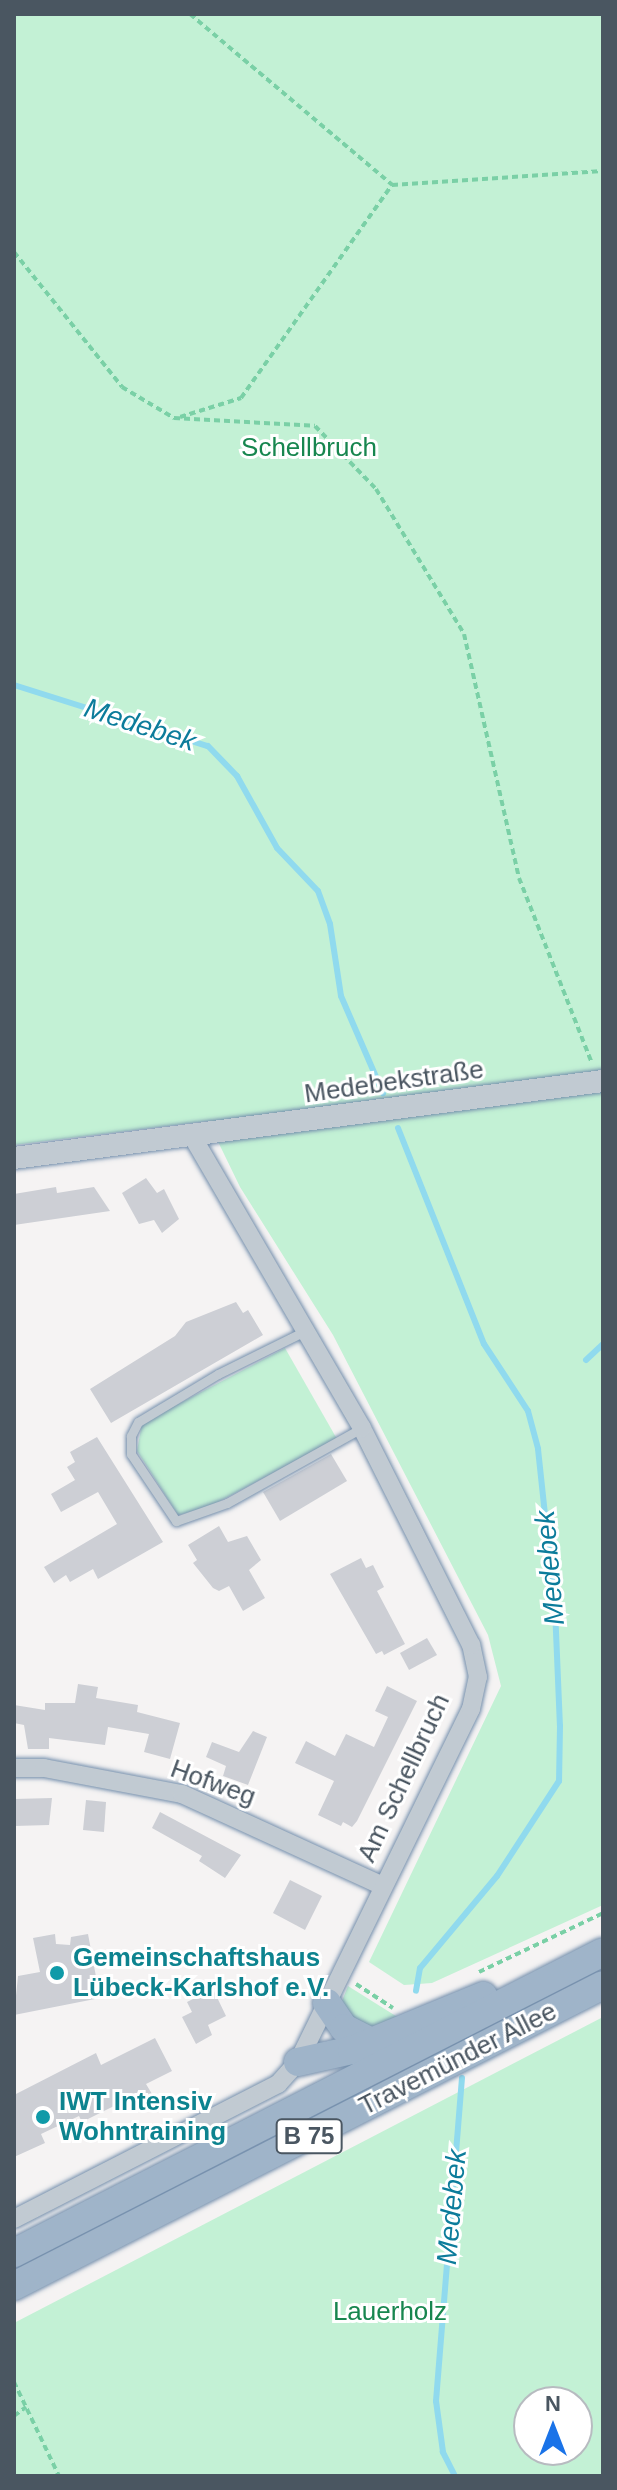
<!DOCTYPE html>
<meta charset="utf-8">
<style>
body{margin:0}
#map{position:relative;width:617px;height:2490px;overflow:hidden;background:#f5f3f3;font-family:Arial,sans-serif}
div>[style]{position:absolute}
[style*='--x']{left:calc(var(--x)*1px);top:calc(var(--y)*1px);width:calc(var(--w)*1px);rotate:calc(var(--a)*1deg)}
.green>*{inset:0;background:#c3f1d5}
.stream>*{height:6px;margin:-3px;padding:0 3px;transform-origin:3px;border-radius:3px;background:#90daee}
.building>*{inset:0;background:#cdcfd5}
.path>*{height:4px;margin-top:-2px;transform-origin:0;background:repeating-linear-gradient(90deg,#7ad0a6 0 6px,transparent 0 10px)}
.roads{filter:drop-shadow(0 0 2px #7690ad) drop-shadow(0 0 2px #7690ad)}
.service>*{height:9px;margin:-4.5px;padding:0 4.5px;transform-origin:4.5px;border-radius:4.5px;background:#c1cad2}
.minor>*{height:18px;margin:-9px;padding:0 9px;transform-origin:9px;border-radius:9px;background:#c1cad2}
.tertiary>*{height:22px;margin:-11px;padding:0 11px;transform-origin:11px;border-radius:11px;background:#c1cad2}
.trunk>*{height:28px;margin:-14px;padding:0 14px;transform-origin:14px;border-radius:14px;background:#9fb4c9}
.dots>*{width:22px;height:22px;translate:-50% -50%;box-sizing:border-box;border:4px solid #fff;border-radius:50%}
span{translate:-50% -50%;white-space:nowrap;text-align:center;line-height:1.15;-webkit-text-stroke:6px #fff;paint-order:stroke}
.shield-label span{padding:2px 6px;background:#fff;border:2px solid;border-radius:6px;-webkit-text-stroke-width:0}
.shield-label{font-size:24px;color:#4a5661;font-weight:700}
.park-label{font-size:26px;color:#17864f}
.street-label{font-size:26px;color:#4a5661}
.culture-label{font-size:26px;color:#0d838f;font-weight:700}
.left{translate:0 -50%;text-align:left}
.water-label{font-size:28px;color:#0c7c9b;font-style:italic}
.frame{position:absolute;inset:0;border:16px solid #4a5661;pointer-events:none}
.north{position:absolute;left:513px;top:2386px;width:80px;height:80px;box-sizing:border-box;background:#fff;border:2px solid #b7bbc0;border-radius:50%;rotate:0deg;font-size:22px;font-weight:700;line-height:32px;text-align:center;color:#4a5661}
.north::after{content:'';display:block;margin:auto;width:28px;height:36px;background:#1a73e8;clip-path:polygon(50% 0,100% 100%,50% 72%,0 100%)}
</style>
<div id="map">
<div class="green">
<i style="clip-path:polygon(14px 14px,603px 14px,603px 1905px,432px 1983px,404px 1985px,369px 1962px,501px 1686px,488px 1635px,333px 1335px,240px 1187px,208px 1121px,14px 1145px)"></i>
<i style="clip-path:polygon(285px 1348px,337px 1439px,207px 1508px,178px 1515px,137px 1451px,142px 1423px)"></i>
<i style="clip-path:polygon(348px 1986px,399px 2018px,371px 2031px,358px 2026px,342px 2001px)"></i>
<i style="clip-path:polygon(evenodd,603px 2017px,603px 2476px,14px 2476px,14px 2323px,603px 2017px,577px 2402px,577px 2450px,529px 2450px,529px 2402px,577px 2402px)"></i>
</div>
<div class="stream">
<i style="--x:14;--y:685;--w:203;--a:17.5"></i>
<i style="--x:208;--y:746;--w:42;--a:46"></i>
<i style="--x:237;--y:776;--w:82;--a:60.9"></i>
<i style="--x:277;--y:848;--w:59;--a:46.4"></i>
<i style="--x:318;--y:891;--w:35;--a:70"></i>
<i style="--x:330;--y:924;--w:73;--a:81.3"></i>
<i style="--x:341;--y:996;--w:106;--a:66.6"></i>
<i style="--x:398;--y:1128;--w:232;--a:68.3"></i>
<i style="--x:484;--y:1344;--w:80;--a:56.7"></i>
<i style="--x:528;--y:1411;--w:39;--a:75"></i>
<i style="--x:538;--y:1449;--w:160;--a:83.9"></i>
<i style="--x:555;--y:1608;--w:118;--a:87.6"></i>
<i style="--x:560;--y:1726;--w:55;--a:91"></i>
<i style="--x:559;--y:1781;--w:113;--a:123.1"></i>
<i style="--x:497;--y:1876;--w:120;--a:129.9"></i>
<i style="--x:420;--y:1968;--w:23;--a:100"></i>
<i style="--x:586;--y:1360;--w:23;--a:-43"></i>
<i style="--x:455;--y:2476;--w:27;--a:-117"></i>
<i style="--x:443;--y:2452;--w:51;--a:-97.8"></i>
<i style="--x:436;--y:2401;--w:324;--a:-85.4"></i>
</div>
<div class="building">
<i style="clip-path:polygon(146px 1178px,157px 1193px,164px 1189px,179px 1219px,162px 1233px,154px 1220px,139px 1224px,122px 1193px)"></i>
<i style="clip-path:polygon(56px 1187px,57px 1193px,94px 1187px,110px 1211px,14px 1225px,14px 1194px)"></i>
<i style="clip-path:polygon(236px 1302px,243px 1313px,248px 1310px,263px 1335px,111px 1423px,90px 1389px,175px 1336px,186px 1322px)"></i>
<i style="clip-path:polygon(97px 1437px,163px 1542px,98px 1579px,93px 1569px,70px 1582px,66px 1575px,54px 1583px,44px 1567px,117px 1524px,98px 1492px,61px 1512px,51px 1494px,75px 1480px,67px 1467px,75px 1462px,70px 1452px)"></i>
<i style="clip-path:polygon(331px 1454px,347px 1481px,280px 1521px,263px 1492px)"></i>
<i style="clip-path:polygon(219px 1526px,228px 1542px,247px 1536px,261px 1560px,249px 1570px,265px 1598px,243px 1611px,229px 1586px,219px 1591px,213px 1588px,193px 1563px,197px 1560px,188px 1545px)"></i>
<i style="clip-path:polygon(361px 1558px,366px 1568px,373px 1565px,384px 1587px,377px 1591px,405px 1644px,384px 1655px,382px 1651px,376px 1654px,330px 1574px)"></i>
<i style="clip-path:polygon(427px 1638px,437px 1655px,409px 1670px,400px 1653px)"></i>
<i style="clip-path:polygon(78px 1684px,98px 1687px,96px 1698px,138px 1705px,137px 1712px,180px 1723px,170px 1759px,144px 1752px,149px 1734px,108px 1727px,105px 1745px,49px 1738px,49px 1749px,28px 1749px,24px 1725px,14px 1723px,14px 1705px,45px 1710px,45px 1703px,75px 1703px)"></i>
<i style="clip-path:polygon(387px 1686px,417px 1701px,357px 1821px,352px 1827px,343px 1822px,341px 1826px,318px 1815px,334px 1781px,295px 1763px,306px 1741px,335px 1756px,346px 1734px,374px 1747px,388px 1717px,375px 1711px)"></i>
<i style="clip-path:polygon(253px 1731px,267px 1737px,248px 1785px,223px 1776px,226px 1766px,206px 1757px,212px 1742px,239px 1752px)"></i>
<i style="clip-path:polygon(52px 1798px,49px 1825px,14px 1826px,14px 1799px)"></i>
<i style="clip-path:polygon(86px 1800px,106px 1802px,104px 1832px,83px 1830px)"></i>
<i style="clip-path:polygon(160px 1812px,241px 1855px,225px 1878px,199px 1861px,202px 1856px,152px 1828px)"></i>
<i style="clip-path:polygon(290px 1880px,322px 1896px,305px 1930px,273px 1913px)"></i>
<i style="clip-path:polygon(55px 1934px,56px 1944px,70px 1945px,71px 1937px,88px 1934px,100px 1998px,14px 2015px,18px 1976px,40px 1972px,33px 1938px)"></i>
<i style="clip-path:polygon(213px 1989px,226px 2016px,208px 2025px,212px 2035px,196px 2044px,182px 2017px,192px 2012px,187px 2002px)"></i>
<i style="clip-path:polygon(155px 2038px,172px 2071px,146px 2084px,155px 2099px,135px 2108px,130px 2098px,82px 2122px,79px 2116px,41px 2134px,45px 2143px,14px 2157px,14px 2095px,96px 2053px,101px 2065px)"></i>
</div>
<div class="path">
<i style="--x:190;--y:14;--w:265;--a:40.2"></i>
<i style="--x:14;--y:252;--w:173;--a:51.3"></i>
<i style="--x:122;--y:387;--w:61;--a:30.8"></i>
<i style="--x:174;--y:418;--w:141;--a:3.2"></i>
<i style="--x:315;--y:426;--w:88;--a:45.9"></i>
<i style="--x:376;--y:489;--w:170;--a:58.7"></i>
<i style="--x:464;--y:634;--w:250;--a:77.3"></i>
<i style="--x:519;--y:878;--w:199;--a:68.5"></i>
<i style="--x:180;--y:417;--w:64;--a:-17.3"></i>
<i style="--x:241;--y:398;--w:261;--a:-54.7"></i>
<i style="--x:392;--y:185;--w:211;--a:-3.8"></i>
<i style="--x:479;--y:1972;--w:137;--a:-25.4"></i>
<i style="--x:356;--y:1984;--w:44;--a:33"></i>
<i style="--x:14;--y:2382;--w:104;--a:64.4"></i>
<i style="--x:14;--y:2416;--w:15;--a:-37"></i>
</div>
<div class="roads">
<div class="service">
<i style="--x:305;--y:1331;--w:97;--a:153.7"></i>
<i style="--x:218;--y:1374;--w:93;--a:149"></i>
<i style="--x:138;--y:1422;--w:16;--a:117"></i>
<i style="--x:131;--y:1436;--w:18;--a:90"></i>
<i style="--x:131;--y:1454;--w:81;--a:56.1"></i>
<i style="--x:176;--y:1521;--w:54;--a:-19.4"></i>
<i style="--x:227;--y:1503;--w:154;--a:-29.1"></i>
</div>
<div class="minor">
<i style="--x:14;--y:1768;--w:30;--a:0"></i>
<i style="--x:44;--y:1768;--w:140;--a:10.7"></i>
<i style="--x:182;--y:1794;--w:221;--a:24.6"></i>
<i style="--x:14;--y:2219;--w:297;--a:-27.1"></i>
<i style="--x:278;--y:2084;--w:30;--a:-48"></i>
<i style="--x:298;--y:2062;--w:393;--a:-63.9"></i>
<i style="--x:471;--y:1709;--w:33;--a:-78"></i>
<i style="--x:478;--y:1677;--w:33;--a:-102"></i>
<i style="--x:471;--y:1645;--w:243;--a:-116.7"></i>
<i style="--x:362;--y:1428;--w:338;--a:-120.2"></i>
</div>
<div class="tertiary">
<i style="--x:14;--y:1158;--w:594;--a:-7.45"></i>
</div>
<div class="trunk">
<i style="--x:327;--y:2003;--w:30;--a:56"></i>
<i style="--x:344;--y:2028;--w:28;--a:27"></i>
<i style="--x:298;--y:2062;--w:55;--a:-12.5"></i>
<i style="--x:352;--y:2050;--w:142;--a:-22.4"></i>
<i style="--x:14;--y:2253;--w:661;--a:-27.07"></i>
<i style="--x:14;--y:2286;--w:661;--a:-27.07"></i>
</div>
</div>
<div class="dots">
<i style="left:57px;top:1973px;background:#0f9aa8"></i>
<i style="left:43px;top:2117px;background:#0f9aa8"></i>
</div>
<div class="shield-label">
<span style="left:309px;top:2136px">B 75</span>
</div>
<div class="park-label">
<span style="left:309px;top:448px">Schellbruch</span>
<span style="left:390px;top:2312px">Lauerholz</span>
</div>
<div class="street-label">
<span style="left:394px;top:1082px;rotate:-8deg">Medebekstraße</span>
<span style="left:404px;top:1778px;rotate:-65deg">Am Schellbruch</span>
<span style="left:213px;top:1783px;rotate:20deg">Hofweg</span>
<span style="left:458px;top:2059px;rotate:-27deg">Travemünder Allee</span>
</div>
<div class="culture-label">
<span class="left" style="left:73px;top:1973px">Gemeinschaftshaus<br>Lübeck-Karlshof e.V.</span>
<span class="left" style="left:59px;top:2117px">IWT Intensiv<br>Wohntraining</span>
</div>
<div class="water-label">
<span style="left:140px;top:725px;rotate:18deg">Medebek</span>
<span style="left:550px;top:1568px;rotate:-95deg">Medebek</span>
<span style="left:452px;top:2207px;rotate:-85deg">Medebek</span>
</div>
<div class="frame"></div>
<div class="north">N</div>
</div>
